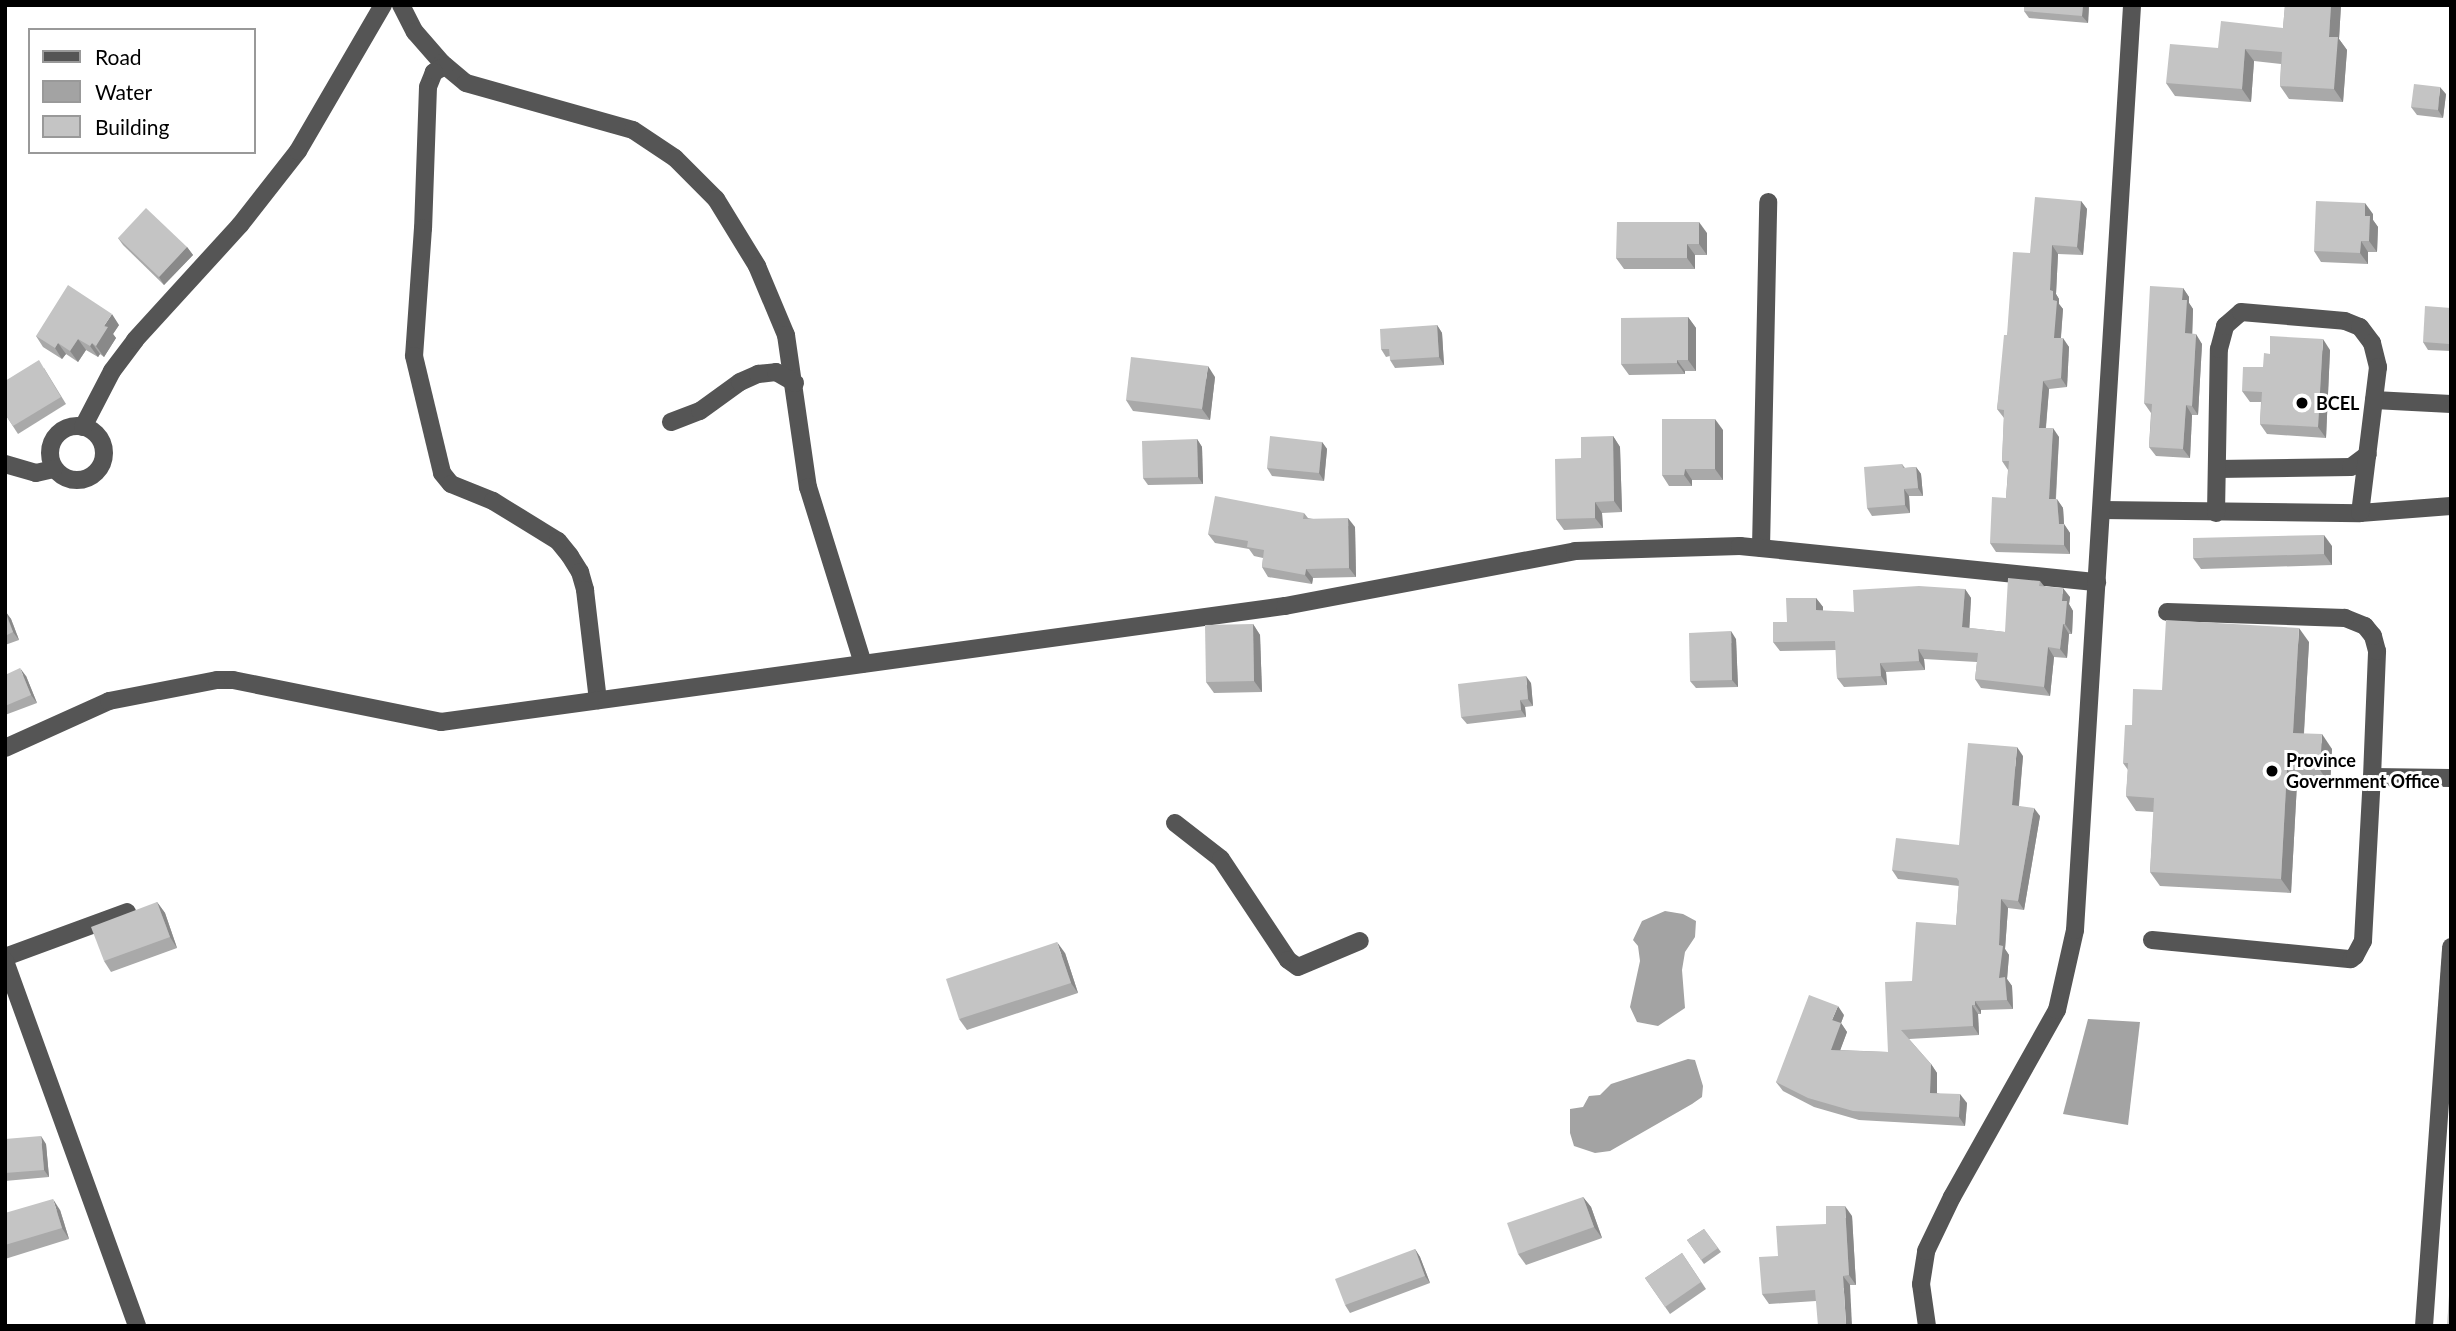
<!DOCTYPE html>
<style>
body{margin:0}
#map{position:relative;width:2456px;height:1331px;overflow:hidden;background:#fff;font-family:Lato,sans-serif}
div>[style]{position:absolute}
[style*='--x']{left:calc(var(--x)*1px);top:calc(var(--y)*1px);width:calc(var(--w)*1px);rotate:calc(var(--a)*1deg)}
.water>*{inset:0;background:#a3a3a3}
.minor>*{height:18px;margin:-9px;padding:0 9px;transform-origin:9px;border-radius:9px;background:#555}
.minor>.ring{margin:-9px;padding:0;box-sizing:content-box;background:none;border:18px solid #555;border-radius:50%}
.wall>*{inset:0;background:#a9a9a9}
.shaded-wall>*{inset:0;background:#898989}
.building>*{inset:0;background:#c4c4c4}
.dots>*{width:19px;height:19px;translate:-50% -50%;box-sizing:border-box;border:4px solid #fff;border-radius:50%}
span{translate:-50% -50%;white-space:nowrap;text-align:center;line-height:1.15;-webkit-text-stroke:6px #fff;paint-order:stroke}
.poi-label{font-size:18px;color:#000;font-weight:700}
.left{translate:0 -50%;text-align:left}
.frame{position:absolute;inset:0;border:7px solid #000;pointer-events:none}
.legend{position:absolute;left:28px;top:28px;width:228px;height:126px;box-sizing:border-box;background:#fff;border:2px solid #999;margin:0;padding:9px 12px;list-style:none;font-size:21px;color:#000}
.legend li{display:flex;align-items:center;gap:14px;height:35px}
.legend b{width:35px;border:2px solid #999}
</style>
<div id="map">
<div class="water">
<i style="clip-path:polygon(1665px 911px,1683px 914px,1696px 921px,1695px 937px,1685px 952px,1682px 970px,1685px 1008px,1658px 1026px,1637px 1022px,1630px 1007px,1640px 961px,1638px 946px,1633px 940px,1642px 921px)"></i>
<i style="clip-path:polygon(2088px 1019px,2140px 1022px,2128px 1125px,2063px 1114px)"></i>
<i style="clip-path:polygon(1688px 1059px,1695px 1060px,1703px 1086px,1702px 1097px,1692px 1104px,1610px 1151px,1595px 1153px,1574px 1146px,1570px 1133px,1570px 1109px,1583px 1107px,1589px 1096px,1600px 1095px,1611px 1084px)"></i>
</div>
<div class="minor">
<i style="--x:401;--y:5;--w:30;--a:63"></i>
<i style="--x:415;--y:32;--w:41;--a:48.9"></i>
<i style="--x:442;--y:63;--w:31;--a:40"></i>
<i style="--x:466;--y:83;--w:173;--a:15.7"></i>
<i style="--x:633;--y:130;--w:50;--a:33.7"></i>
<i style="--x:675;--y:158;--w:58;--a:45"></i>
<i style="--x:716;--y:199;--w:79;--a:58.5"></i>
<i style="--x:757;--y:266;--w:75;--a:67.2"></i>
<i style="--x:786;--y:335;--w:154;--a:81.8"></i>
<i style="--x:808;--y:487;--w:185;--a:72.7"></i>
<i style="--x:445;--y:66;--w:13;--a:151"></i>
<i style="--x:434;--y:72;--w:16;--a:112"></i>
<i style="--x:428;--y:87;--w:141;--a:92"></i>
<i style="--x:423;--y:228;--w:128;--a:94"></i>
<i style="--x:414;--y:356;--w:120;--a:76.5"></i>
<i style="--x:442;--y:473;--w:14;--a:51"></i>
<i style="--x:451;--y:484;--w:45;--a:22"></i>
<i style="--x:493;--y:501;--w:76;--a:31.6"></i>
<i style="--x:558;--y:541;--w:19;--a:51"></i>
<i style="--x:570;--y:556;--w:19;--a:58"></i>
<i style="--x:580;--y:572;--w:19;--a:74"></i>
<i style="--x:585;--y:590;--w:111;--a:83.3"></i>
<i style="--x:2374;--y:400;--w:77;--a:3"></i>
<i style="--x:671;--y:422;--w:31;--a:-21"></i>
<i style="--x:700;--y:411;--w:49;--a:-35.9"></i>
<i style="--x:740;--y:382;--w:20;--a:-24"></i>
<i style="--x:758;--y:374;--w:18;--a:-6"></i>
<i style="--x:776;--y:372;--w:22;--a:30"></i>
<i class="ring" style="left:50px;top:426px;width:36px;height:36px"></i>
<i style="--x:83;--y:427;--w:63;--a:-62.6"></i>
<i style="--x:112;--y:371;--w:39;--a:-53"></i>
<i style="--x:135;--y:340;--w:156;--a:-47.6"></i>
<i style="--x:240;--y:225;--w:94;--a:-51.9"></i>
<i style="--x:298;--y:151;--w:169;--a:-59.8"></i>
<i style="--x:5;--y:464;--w:32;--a:16"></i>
<i style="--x:36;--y:473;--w:18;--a:-13"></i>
<i style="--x:2217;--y:469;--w:134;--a:-0.9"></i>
<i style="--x:2351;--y:467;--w:21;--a:-37"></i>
<i style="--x:2102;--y:510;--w:258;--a:0.7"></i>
<i style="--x:2360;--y:513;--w:91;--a:-4.4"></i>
<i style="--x:2216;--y:513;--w:164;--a:-89"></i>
<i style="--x:2219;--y:349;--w:24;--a:-75"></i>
<i style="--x:2225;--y:326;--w:21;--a:-41"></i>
<i style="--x:2241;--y:312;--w:104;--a:4.9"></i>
<i style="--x:2345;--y:321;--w:16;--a:22"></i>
<i style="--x:2360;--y:327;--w:20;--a:53"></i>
<i style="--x:2372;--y:343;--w:25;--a:76"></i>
<i style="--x:2378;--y:367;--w:147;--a:97"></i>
<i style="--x:1761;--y:548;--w:346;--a:-88.8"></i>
<i style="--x:5;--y:748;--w:114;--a:-24.3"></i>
<i style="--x:109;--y:701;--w:110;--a:-11"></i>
<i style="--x:217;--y:680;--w:16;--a:0"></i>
<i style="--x:233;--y:680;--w:212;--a:11.4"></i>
<i style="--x:441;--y:722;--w:852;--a:-7.83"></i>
<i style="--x:1285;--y:606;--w:295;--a:-10.7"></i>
<i style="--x:1575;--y:551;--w:165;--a:-1.7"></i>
<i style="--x:1740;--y:546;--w:359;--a:5.8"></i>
<i style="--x:2372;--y:777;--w:79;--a:0.7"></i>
<i style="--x:1175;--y:823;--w:58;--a:38"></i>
<i style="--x:1221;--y:859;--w:121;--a:56.4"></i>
<i style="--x:1288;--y:960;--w:12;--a:35"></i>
<i style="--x:1298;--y:967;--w:67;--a:-22.8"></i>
<i style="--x:2152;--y:940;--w:200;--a:5.5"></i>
<i style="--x:2351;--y:959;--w:5;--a:-37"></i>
<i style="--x:2355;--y:956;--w:17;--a:-62"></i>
<i style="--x:2363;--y:941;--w:164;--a:-86.9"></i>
<i style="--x:2372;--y:777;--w:126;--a:-87.7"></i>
<i style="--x:2377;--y:651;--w:16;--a:-105"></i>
<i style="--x:2373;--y:636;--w:13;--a:-129"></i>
<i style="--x:2365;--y:626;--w:22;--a:-158"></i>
<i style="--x:2345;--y:618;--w:178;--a:-178.1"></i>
<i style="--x:5;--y:957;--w:130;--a:-20.2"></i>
<i style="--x:5;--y:961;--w:388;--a:70.1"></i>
<i style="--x:1927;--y:1326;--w:42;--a:-98.1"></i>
<i style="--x:1921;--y:1284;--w:33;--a:-81"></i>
<i style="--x:1926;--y:1251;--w:60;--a:-64.3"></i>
<i style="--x:1952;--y:1197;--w:214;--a:-60.7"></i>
<i style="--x:2057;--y:1010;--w:82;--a:-77.3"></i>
<i style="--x:2075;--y:930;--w:927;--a:-86.47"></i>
<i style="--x:2424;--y:1326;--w:380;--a:-85.9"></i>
</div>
<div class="wall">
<i style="clip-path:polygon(2089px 5px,2088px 23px,2029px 18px,2024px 11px)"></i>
<i style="clip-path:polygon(2285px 5px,2341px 5px,2339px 39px,2347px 50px,2343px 102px,2289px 99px,2280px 86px,2281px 64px,2254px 61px,2251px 102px,2175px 96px,2166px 83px,2218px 48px,2283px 28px)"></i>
<i style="clip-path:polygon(2446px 94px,2443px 118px,2417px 115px,2411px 107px)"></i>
<i style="clip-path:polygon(2081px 201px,2087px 209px,2083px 255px,2058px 254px,2056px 294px,2059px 299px,2059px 304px,2063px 309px,2061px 338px,2069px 347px,2067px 387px,2049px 389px,2046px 428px,2059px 437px,2056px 499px,2063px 508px,2064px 524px,2070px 533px,2070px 554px,1996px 552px,1990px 543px,2006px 498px,2008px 470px,2002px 461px,2004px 418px,1997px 409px,2007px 335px,2030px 253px)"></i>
<i style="clip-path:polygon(2373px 214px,2373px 220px,2378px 227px,2377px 252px,2368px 252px,2368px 264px,2321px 262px,2314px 251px)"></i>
<i style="clip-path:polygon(1707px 233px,1707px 255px,1695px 255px,1695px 269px,1624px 269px,1616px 258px)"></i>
<i style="clip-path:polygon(118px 238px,187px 247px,193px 255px,164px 285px,123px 245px)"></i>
<i style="clip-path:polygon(2183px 288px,2189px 297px,2189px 303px,2193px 309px,2192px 334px,2202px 344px,2198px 415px,2192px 415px,2190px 458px,2156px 456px,2149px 447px,2151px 413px,2144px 403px)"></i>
<i style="clip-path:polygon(2451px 308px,2451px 351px,2428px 350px,2423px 342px)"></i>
<i style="clip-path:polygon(1688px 317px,1696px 328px,1696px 371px,1685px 371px,1685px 374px,1629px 375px,1621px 364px)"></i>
<i style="clip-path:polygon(119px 325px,113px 334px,116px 338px,104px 357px,100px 354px,98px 357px,86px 350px,78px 362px,66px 354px,62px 359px,43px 347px,36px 336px)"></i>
<i style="clip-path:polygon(1437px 325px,1442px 333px,1444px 365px,1395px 368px,1390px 360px,1390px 356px,1386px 357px,1381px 349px)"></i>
<i style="clip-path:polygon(2330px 350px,2326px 438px,2267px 434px,2260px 424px,2261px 402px,2250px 402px,2242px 391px,2263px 367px,2270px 354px)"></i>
<i style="clip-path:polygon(44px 368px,66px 404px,18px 434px,5px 414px)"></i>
<i style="clip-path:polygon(1215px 377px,1210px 420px,1133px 411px,1126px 400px)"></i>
<i style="clip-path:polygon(1723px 430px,1723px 480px,1692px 480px,1692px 486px,1669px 486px,1662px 475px)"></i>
<i style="clip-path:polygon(1613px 436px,1620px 447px,1622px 512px,1602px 513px,1603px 528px,1564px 530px,1556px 519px,1581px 458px)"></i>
<i style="clip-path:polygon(1197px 439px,1202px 447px,1203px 484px,1148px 485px,1143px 478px)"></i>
<i style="clip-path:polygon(1322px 442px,1327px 449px,1324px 481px,1272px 476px,1267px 468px)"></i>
<i style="clip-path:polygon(1902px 464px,1905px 468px,1916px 467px,1921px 474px,1923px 496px,1909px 496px,1910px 513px,1872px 516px,1867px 508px)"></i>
<i style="clip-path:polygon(1304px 513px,1308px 518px,1355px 527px,1356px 577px,1313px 578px,1312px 584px,1268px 577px,1262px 567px,1263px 558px,1254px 556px,1249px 549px,1215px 543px,1208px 534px)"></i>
<i style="clip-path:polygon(2332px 546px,2332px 565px,2201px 569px,2193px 558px)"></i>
<i style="clip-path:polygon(2040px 581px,2044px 586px,2070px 597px,2069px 604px,2073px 611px,2072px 634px,2069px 634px,2067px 658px,2054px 657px,2050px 696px,1981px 688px,1975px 679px,1977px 662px,1924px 659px,1925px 670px,1886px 672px,1887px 685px,1844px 687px,1837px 678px,1836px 650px,1780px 651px,1773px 642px,1787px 622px,1816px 598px,1823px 607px,1823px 611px,1854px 612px,1965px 589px,1971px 598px,1969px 628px,2005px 632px)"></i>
<i style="clip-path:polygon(5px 612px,11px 619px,19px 640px,5px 645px)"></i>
<i style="clip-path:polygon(1253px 624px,1260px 635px,1262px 692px,1214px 693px,1206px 682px)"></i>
<i style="clip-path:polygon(1736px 639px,1738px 687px,1696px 688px,1690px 681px)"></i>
<i style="clip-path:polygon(2309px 642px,2304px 734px,2332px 749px,2330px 785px,2297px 783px,2291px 893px,2160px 886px,2150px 872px,2154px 812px,2136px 811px,2126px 796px,2128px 770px,2123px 763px,2162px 690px)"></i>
<i style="clip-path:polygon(5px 675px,26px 676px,37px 703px,5px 715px)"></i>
<i style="clip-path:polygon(1531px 683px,1533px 706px,1525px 707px,1526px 717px,1467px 724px,1461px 717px)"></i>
<i style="clip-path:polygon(2023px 756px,2019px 806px,2040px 816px,2024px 910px,2008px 908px,2005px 949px,2009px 955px,2007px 979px,2012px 986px,2013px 1009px,1981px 1010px,1981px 1014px,1978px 1014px,1979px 1035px,1909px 1039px,1931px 1064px,1937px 1073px,1937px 1093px,1967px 1103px,1965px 1126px,1859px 1120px,1814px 1107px,1783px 1091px,1776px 1082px,1844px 1015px,1841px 1023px,1847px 1032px,1840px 1050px,1888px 1052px,1912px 981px,1956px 925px,1959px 886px,1898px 879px,1892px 870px,1959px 845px)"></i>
<i style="clip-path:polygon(157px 902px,165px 913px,177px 948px,111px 972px,104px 961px)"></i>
<i style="clip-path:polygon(1065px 953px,1078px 993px,967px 1030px,959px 1019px)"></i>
<i style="clip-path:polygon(5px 1139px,46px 1144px,49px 1177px,5px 1181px)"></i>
<i style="clip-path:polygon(1583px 1197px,1591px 1207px,1602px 1238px,1526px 1265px,1518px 1254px)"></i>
<i style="clip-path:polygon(60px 1210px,69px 1239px,5px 1259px,5px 1213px)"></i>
<i style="clip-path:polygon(1852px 1216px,1856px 1285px,1850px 1285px,1816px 1301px,1769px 1304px,1762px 1294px,1826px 1224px)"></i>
<i style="clip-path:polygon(1704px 1229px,1721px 1252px,1704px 1264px,1687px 1240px)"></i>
<i style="clip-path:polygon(1415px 1249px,1420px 1257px,1430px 1283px,1350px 1313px,1345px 1305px)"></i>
<i style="clip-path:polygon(1682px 1253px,1706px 1289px,1670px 1314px,1645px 1278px)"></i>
</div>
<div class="shaded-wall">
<i style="clip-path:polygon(2083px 5px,2089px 5px,2088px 23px,2082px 16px)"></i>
<i style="clip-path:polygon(2331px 5px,2341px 5px,2339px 39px,2347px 50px,2343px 102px,2334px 89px,2329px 37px)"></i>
<i style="clip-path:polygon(2245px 49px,2254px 61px,2251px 102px,2242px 89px)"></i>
<i style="clip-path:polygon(2440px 87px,2446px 94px,2443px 118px,2438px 110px)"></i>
<i style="clip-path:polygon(2081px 201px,2087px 209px,2083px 255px,2077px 247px)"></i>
<i style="clip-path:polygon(2365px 203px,2373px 214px,2373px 220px,2378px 227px,2377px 252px,2369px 241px,2365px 216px)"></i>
<i style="clip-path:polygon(1699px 222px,1707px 233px,1707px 255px,1699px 244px)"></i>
<i style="clip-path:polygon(2361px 241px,2368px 252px,2368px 264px,2360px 253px)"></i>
<i style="clip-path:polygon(1687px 244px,1695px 255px,1695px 269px,1687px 258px)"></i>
<i style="clip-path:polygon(2052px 245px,2058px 254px,2056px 294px,2059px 299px,2059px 304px,2063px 309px,2060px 347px,2054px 338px,2053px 300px,2050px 290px)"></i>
<i style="clip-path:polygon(187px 247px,193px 255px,164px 285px,159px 277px)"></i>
<i style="clip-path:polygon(2183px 288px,2189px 297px,2189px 303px,2193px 309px,2192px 343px,2185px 333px,2182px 300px)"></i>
<i style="clip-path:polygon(2451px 308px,2451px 346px,2449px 344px)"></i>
<i style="clip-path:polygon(112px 314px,119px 325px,113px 334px,116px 338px,104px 357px,96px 346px,104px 326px)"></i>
<i style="clip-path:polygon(1688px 317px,1696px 328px,1696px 371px,1688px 360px)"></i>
<i style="clip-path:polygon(1437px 325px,1442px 333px,1444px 365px,1439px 357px)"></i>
<i style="clip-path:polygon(2196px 334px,2202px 344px,2198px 415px,2192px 406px)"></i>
<i style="clip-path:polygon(2063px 338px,2069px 347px,2067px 387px,2061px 378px)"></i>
<i style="clip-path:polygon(78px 339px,86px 350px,78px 362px,70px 351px)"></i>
<i style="clip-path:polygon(2323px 339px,2330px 350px,2326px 438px,2318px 427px)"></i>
<i style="clip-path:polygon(58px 343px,66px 354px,62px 359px,55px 348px)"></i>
<i style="clip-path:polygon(92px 343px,100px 354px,98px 357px,90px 346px)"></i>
<i style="clip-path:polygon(1677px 360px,1685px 371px,1685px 374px,1677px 363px)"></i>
<i style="clip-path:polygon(1208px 366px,1215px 377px,1210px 420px,1202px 409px)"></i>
<i style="clip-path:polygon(2043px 381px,2049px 389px,2045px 436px,2039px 428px)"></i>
<i style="clip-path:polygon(2186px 405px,2192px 415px,2190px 458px,2183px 449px)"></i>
<i style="clip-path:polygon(1715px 419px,1723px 430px,1723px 480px,1715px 469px)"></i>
<i style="clip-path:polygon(2053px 428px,2059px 437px,2055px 508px,2049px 499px)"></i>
<i style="clip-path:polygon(1613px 436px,1620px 447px,1622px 512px,1614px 501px)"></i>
<i style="clip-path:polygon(1197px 439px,1202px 447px,1203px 484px,1198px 477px)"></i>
<i style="clip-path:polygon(1322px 442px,1327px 449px,1324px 481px,1319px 473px)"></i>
<i style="clip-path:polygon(1916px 467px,1921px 474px,1923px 496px,1918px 488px)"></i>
<i style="clip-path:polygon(1685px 469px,1692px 480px,1692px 486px,1684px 475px)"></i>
<i style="clip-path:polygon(1904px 489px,1909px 496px,1910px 513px,1905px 505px)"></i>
<i style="clip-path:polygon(2057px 499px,2063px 508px,2064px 524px,2070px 533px,2070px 554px,2064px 545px,2059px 524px)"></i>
<i style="clip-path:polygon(1595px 502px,1602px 513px,1603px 528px,1595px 518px)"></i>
<i style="clip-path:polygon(1348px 518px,1355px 527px,1356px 577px,1349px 568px)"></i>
<i style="clip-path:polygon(2324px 535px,2332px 546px,2332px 565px,2324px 554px)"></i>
<i style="clip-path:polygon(1306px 569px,1313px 578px,1312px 584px,1305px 575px)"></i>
<i style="clip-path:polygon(2063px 588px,2070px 597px,2069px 604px,2073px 611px,2072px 634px,2065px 624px,2062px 601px)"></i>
<i style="clip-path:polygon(1965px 589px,1971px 598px,1969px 636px,1962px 627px)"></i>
<i style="clip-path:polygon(1816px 598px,1823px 607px,1823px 620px,1816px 610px)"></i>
<i style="clip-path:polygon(6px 612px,11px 619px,19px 640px,13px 632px)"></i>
<i style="clip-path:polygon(1253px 624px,1260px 635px,1262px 692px,1254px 681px)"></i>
<i style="clip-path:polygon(2063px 624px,2069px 634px,2067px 658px,2060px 649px)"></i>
<i style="clip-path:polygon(2299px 628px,2309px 642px,2303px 747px,2293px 733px)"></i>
<i style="clip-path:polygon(1731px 631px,1736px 639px,1738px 687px,1732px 680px)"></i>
<i style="clip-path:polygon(2048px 647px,2054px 657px,2050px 696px,2044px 687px)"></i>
<i style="clip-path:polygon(1918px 649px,1924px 659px,1925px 670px,1919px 661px)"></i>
<i style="clip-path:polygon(1880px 663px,1886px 672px,1887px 685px,1881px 676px)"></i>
<i style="clip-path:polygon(20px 668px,26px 676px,37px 703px,31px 695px)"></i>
<i style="clip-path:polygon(1526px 676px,1531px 683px,1533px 706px,1528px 699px)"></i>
<i style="clip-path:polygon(1520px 700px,1525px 707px,1526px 717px,1521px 710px)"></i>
<i style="clip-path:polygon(2322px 734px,2332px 749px,2330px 785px,2320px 770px)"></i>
<i style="clip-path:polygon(2017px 747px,2023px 756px,2018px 813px,2012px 805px)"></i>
<i style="clip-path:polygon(2287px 769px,2297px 783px,2291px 893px,2281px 879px)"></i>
<i style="clip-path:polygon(2034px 808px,2040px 816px,2024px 910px,2018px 901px)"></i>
<i style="clip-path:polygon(2001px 899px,2008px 908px,2005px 949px,2009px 955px,2007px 979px,2012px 986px,2013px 1009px,2007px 1000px,1999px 978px,1999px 945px)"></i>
<i style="clip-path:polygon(157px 902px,165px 913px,177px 948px,170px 937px)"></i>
<i style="clip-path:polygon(1057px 942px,1065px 953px,1078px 993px,1071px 983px)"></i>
<i style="clip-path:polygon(1975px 1001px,1981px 1010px,1981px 1014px,1975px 1005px)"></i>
<i style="clip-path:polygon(1972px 1005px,1978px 1014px,1979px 1035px,1973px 1026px)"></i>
<i style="clip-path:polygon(1838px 1006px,1844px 1015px,1841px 1023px,1847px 1032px,1837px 1059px,1831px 1050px,1832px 1020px)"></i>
<i style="clip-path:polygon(1931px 1064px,1937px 1073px,1937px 1101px,1930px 1093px)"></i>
<i style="clip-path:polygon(1960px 1094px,1967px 1103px,1965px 1126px,1959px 1117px)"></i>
<i style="clip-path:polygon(41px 1136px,46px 1144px,49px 1177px,44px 1170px)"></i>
<i style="clip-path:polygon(1583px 1197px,1591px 1207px,1602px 1238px,1594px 1227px)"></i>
<i style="clip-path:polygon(53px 1199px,60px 1210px,69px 1239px,62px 1228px)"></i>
<i style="clip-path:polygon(1845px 1206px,1852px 1216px,1856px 1285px,1849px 1275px)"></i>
<i style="clip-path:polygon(1415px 1249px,1420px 1257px,1430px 1283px,1425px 1276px)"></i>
<i style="clip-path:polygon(1843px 1276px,1850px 1285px,1852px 1326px,1847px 1326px,1846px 1324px)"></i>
</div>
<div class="building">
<i style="clip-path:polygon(2024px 5px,2083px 5px,2082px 16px,2024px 11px)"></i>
<i style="clip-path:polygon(2285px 5px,2331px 5px,2329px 37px,2338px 37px,2334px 89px,2280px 86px,2282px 52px,2245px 49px,2242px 89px,2166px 83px,2170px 44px,2218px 48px,2221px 21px,2283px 28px)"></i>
<i style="clip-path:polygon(2414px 84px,2440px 87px,2438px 110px,2411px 107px)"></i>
<i style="clip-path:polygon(2035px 197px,2081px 201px,2077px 247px,2052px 245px,2050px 290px,2053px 291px,2053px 300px,2057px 301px,2054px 338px,2063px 338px,2061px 378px,2043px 381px,2039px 428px,2053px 428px,2049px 499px,2057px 499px,2059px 524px,2064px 524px,2064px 545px,1990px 543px,1992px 497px,2006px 498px,2009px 461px,2002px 461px,2004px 410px,1997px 409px,2004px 335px,2007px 335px,2013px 252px,2030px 253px)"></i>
<i style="clip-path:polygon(2316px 201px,2365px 203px,2365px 216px,2370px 216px,2369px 241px,2361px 241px,2360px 253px,2314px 251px)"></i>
<i style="clip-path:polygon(146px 208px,187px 247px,159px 277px,118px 238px)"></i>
<i style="clip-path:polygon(1617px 222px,1699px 222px,1699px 244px,1687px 244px,1687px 258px,1616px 258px)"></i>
<i style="clip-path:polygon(68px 285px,112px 314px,104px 326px,108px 327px,96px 346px,92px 343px,90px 346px,78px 339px,70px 351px,58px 343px,55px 348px,36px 336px)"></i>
<i style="clip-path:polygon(2150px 286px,2183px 288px,2182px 300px,2187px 300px,2185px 333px,2196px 334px,2192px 406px,2186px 405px,2183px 449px,2149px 447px,2152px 404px,2144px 403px)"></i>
<i style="clip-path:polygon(2425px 306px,2451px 308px,2449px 344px,2423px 342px)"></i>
<i style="clip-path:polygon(1688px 317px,1688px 360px,1677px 360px,1677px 363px,1621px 364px,1621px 318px)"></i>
<i style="clip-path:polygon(1437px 325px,1439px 357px,1390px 360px,1389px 349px,1381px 349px,1380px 329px)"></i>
<i style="clip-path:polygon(2270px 336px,2323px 339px,2318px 427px,2260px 424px,2262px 392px,2242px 391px,2243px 367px,2263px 367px,2264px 353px,2270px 354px)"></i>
<i style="clip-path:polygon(1131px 357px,1208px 366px,1202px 409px,1126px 400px)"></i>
<i style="clip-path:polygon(39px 360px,61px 397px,13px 426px,5px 414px,5px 381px)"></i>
<i style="clip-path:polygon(1662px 419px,1715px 419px,1715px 469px,1685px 469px,1684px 475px,1662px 475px)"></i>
<i style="clip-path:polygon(1270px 436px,1322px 442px,1319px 473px,1267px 468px)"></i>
<i style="clip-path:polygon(1613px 436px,1614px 501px,1595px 502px,1595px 518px,1556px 519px,1555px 459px,1581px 458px,1581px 437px)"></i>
<i style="clip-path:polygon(1197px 439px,1198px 477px,1143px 478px,1142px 441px)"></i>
<i style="clip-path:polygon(1902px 464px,1903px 468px,1916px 467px,1918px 488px,1904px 489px,1905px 505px,1867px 508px,1864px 467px)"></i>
<i style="clip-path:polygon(1215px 496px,1304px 513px,1303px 519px,1348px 518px,1349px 568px,1306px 569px,1305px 575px,1262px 567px,1264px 550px,1247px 547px,1248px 541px,1208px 534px)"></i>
<i style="clip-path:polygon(2324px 535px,2324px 554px,2193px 558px,2193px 538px)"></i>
<i style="clip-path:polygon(2008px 578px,2040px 581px,2039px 586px,2063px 588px,2062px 601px,2067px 601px,2065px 624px,2063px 624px,2060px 649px,2048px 647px,2044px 687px,1975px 679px,1978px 653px,1918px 649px,1919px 661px,1880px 663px,1881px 676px,1837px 678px,1835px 641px,1773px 642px,1773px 622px,1787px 622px,1786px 598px,1816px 598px,1816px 610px,1854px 612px,1853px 590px,1919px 586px,1965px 589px,1962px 627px,2005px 632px)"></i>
<i style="clip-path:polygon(5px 612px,13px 632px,5px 636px)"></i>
<i style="clip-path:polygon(2166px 620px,2299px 628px,2293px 733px,2322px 734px,2320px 770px,2287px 769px,2281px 879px,2150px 872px,2154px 798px,2126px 796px,2128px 763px,2123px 763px,2125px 725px,2132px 725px,2133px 689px,2162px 690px)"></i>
<i style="clip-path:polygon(1253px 624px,1254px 681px,1206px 682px,1205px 625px)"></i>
<i style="clip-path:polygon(1731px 631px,1732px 680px,1690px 681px,1689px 633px)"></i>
<i style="clip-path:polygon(20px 668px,31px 695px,5px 706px,5px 675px)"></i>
<i style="clip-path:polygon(1526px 676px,1528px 699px,1520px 700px,1521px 710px,1461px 717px,1458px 684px)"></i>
<i style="clip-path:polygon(1968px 743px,2017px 747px,2012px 805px,2034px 808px,2018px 901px,2001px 899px,1999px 945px,2003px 946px,1999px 978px,2005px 977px,2007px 1000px,1975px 1001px,1975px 1005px,1972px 1005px,1973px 1026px,1901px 1030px,1931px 1064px,1930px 1093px,1960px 1094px,1959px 1117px,1853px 1111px,1808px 1098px,1776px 1082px,1809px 995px,1838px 1006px,1832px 1020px,1841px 1023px,1831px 1050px,1888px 1052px,1885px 982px,1912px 981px,1916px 922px,1956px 925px,1959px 881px,1957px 878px,1892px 870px,1896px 838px,1959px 845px)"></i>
<i style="clip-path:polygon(157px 902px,170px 937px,104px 961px,91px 927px)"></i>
<i style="clip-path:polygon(1057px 942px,1071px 983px,959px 1019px,946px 979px)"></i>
<i style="clip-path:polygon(41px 1136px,44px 1170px,5px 1173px,5px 1139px)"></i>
<i style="clip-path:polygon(1583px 1197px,1594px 1227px,1518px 1254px,1507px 1223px)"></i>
<i style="clip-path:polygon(53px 1199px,62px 1228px,5px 1245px,5px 1213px)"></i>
<i style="clip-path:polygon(1826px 1206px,1845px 1206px,1849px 1275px,1843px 1276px,1846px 1324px,1848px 1326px,1818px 1326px,1815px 1290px,1762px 1294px,1759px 1257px,1778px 1256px,1776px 1226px,1826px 1224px)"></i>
<i style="clip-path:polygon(1704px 1229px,1718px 1248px,1701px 1260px,1687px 1240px)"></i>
<i style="clip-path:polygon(1415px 1249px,1425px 1276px,1345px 1305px,1335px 1279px)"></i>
<i style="clip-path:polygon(1682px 1253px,1701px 1282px,1665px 1307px,1645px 1278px)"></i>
<i style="clip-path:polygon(2450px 1280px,2451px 1326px,2447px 1326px)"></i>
</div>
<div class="dots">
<i style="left:2302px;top:403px;background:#000"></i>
<i style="left:2272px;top:771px;background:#000"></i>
</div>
<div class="poi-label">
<span class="left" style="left:2316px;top:403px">BCEL</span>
<span class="left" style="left:2286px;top:771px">Province<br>Government Office</span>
</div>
<div class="frame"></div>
<ul class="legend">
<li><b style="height:9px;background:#555"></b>Road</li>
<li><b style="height:19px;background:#a3a3a3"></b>Water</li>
<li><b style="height:19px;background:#c4c4c4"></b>Building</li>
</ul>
</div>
